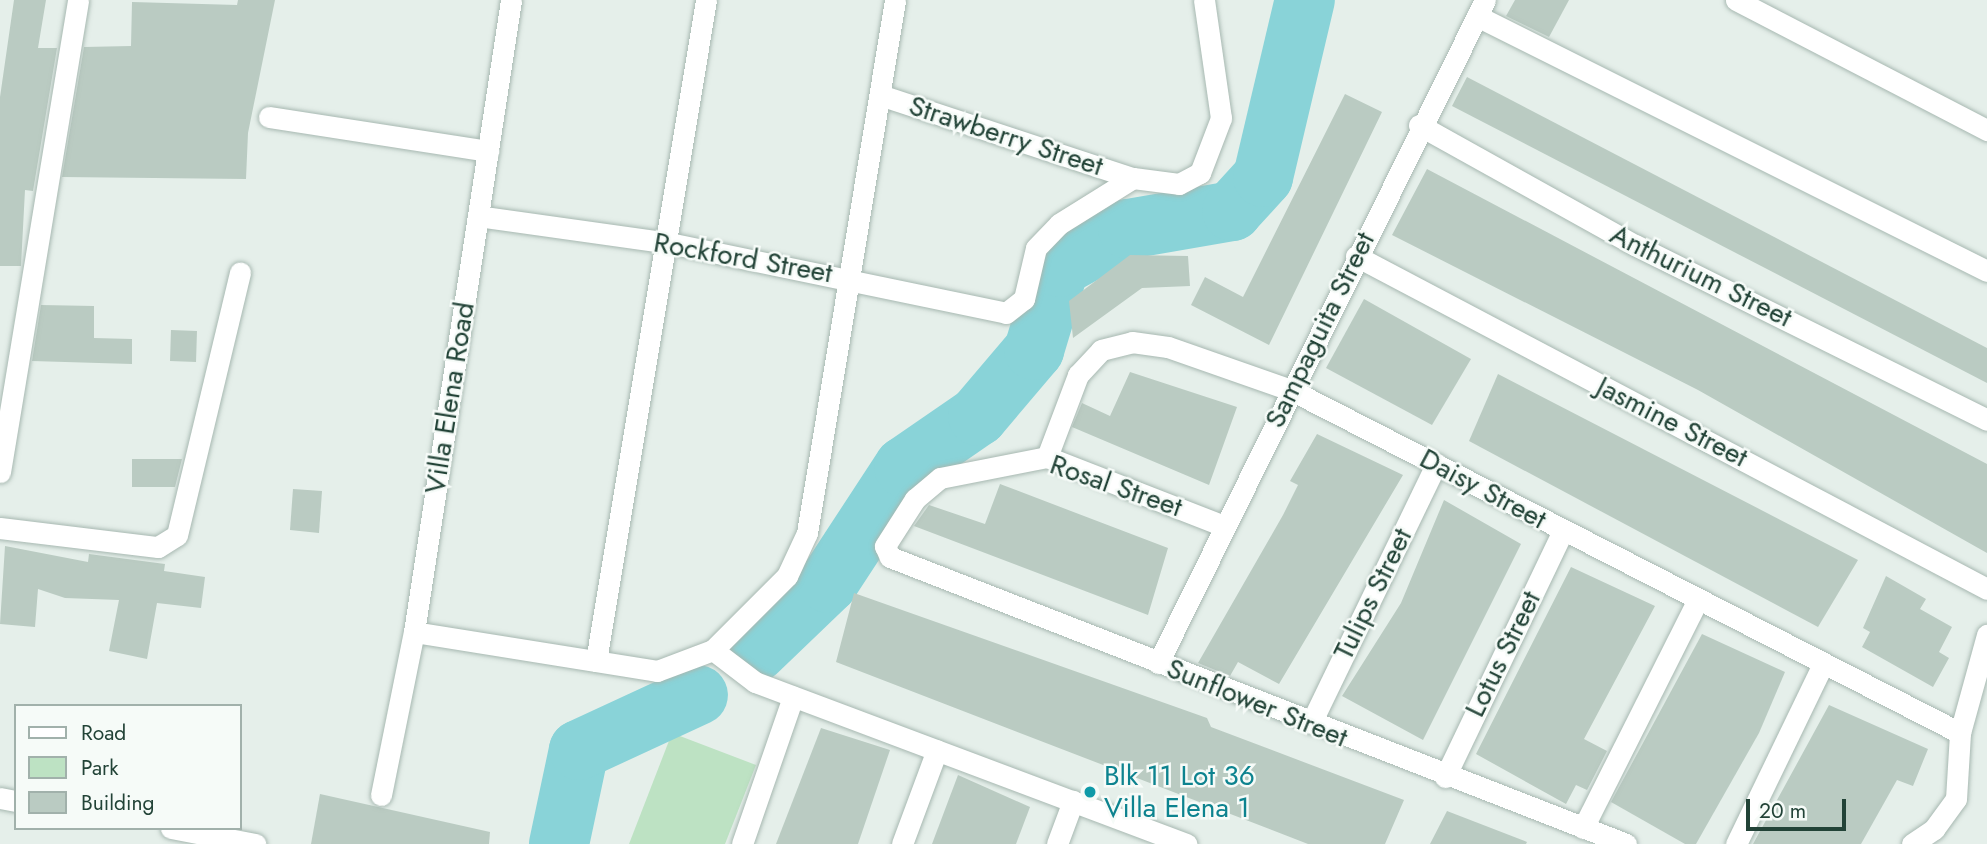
<!DOCTYPE html>
<style>
body{margin:0}
#map{position:relative;width:1987px;height:844px;overflow:hidden;background:#e5efea;font-family:Jost,sans-serif}
div>[style]{position:absolute}
[style*='--x']{left:calc(var(--x)*1px);top:calc(var(--y)*1px);width:calc(var(--w)*1px);rotate:calc(var(--a)*1deg)}
.green>*{inset:0;background:#bde2c3}
.river>*{height:60px;margin:-30px;padding:0 30px;transform-origin:30px;border-radius:30px;background:#89d3d8}
.building>*{inset:0;background:#bacbc2}
.roads{filter:drop-shadow(0 0 2px #a7b8b1) drop-shadow(0 0 2px #a7b8b1)}
.street>*{height:21px;margin:-10.5px;padding:0 10.5px;transform-origin:10.5px;border-radius:10.5px;background:#fff}
.secondary>*{height:21px;margin:-10.5px;padding:0 10.5px;transform-origin:10.5px;border-radius:10.5px;background:#fff}
.dots>*{width:19px;height:19px;translate:-50% -50%;box-sizing:border-box;border:4px solid #f6fbf8;border-radius:50%}
span{translate:-50% -50%;white-space:nowrap;text-align:center;line-height:1.15;-webkit-text-stroke:5px #f6fbf8;paint-order:stroke}
.street-label{font-size:28px;color:#224337}
.culture-label{font-size:28px;color:#0d838f}
.left{translate:0 -50%;text-align:left}
.legend{position:absolute;left:14px;top:704px;width:228px;height:126px;box-sizing:border-box;background:#f6fbf8;border:2px solid #a1b1ab;margin:0;padding:9px 12px;list-style:none;font-size:21px;color:#224337}
.legend li{display:flex;align-items:center;gap:14px;height:35px}
.legend b{width:35px;border:2px solid #a1b1ab}
.scale{position:absolute;left:1746px;top:799px;width:100px;height:32px;box-sizing:border-box;border:4px solid #224337;border-top:0;padding-left:9px;font-size:21px;line-height:24px;white-space:nowrap;color:#224337;-webkit-text-stroke:5px #f6fbf8;paint-order:stroke}
</style>
<div id="map">
<div class="green">
<i style="clip-path:polygon(672px 733px,756px 765px,725px 844px,629px 844px)"></i>
</div>
<div class="river">
<i style="--x:756;--y:652;--w:100;--a:-43.8"></i>
<i style="--x:828;--y:583;--w:139;--a:-56.8"></i>
<i style="--x:904;--y:467;--w:90;--a:-34.6"></i>
<i style="--x:978;--y:416;--w:87;--a:-49.7"></i>
<i style="--x:1034;--y:350;--w:87;--a:-73.2"></i>
<i style="--x:1059;--y:267;--w:79;--a:-28.8"></i>
<i style="--x:1128;--y:229;--w:106;--a:-9.8"></i>
<i style="--x:1232;--y:211;--w:46;--a:-47.6"></i>
<i style="--x:1263;--y:177;--w:182;--a:-76.7"></i>
<i style="--x:559;--y:844;--w:96;--a:-78"></i>
<i style="--x:579;--y:750;--w:131;--a:-24.8"></i>
</div>
<div class="building">
<i style="clip-path:polygon(14px 0,46px 0,38px 48px,57px 48px,33px 191px,25px 190px,21px 266px,0 266px,0 97px)"></i>
<i style="clip-path:polygon(238px 0,275px 0,248px 133px,246px 179px,62px 177px,84px 47px,131px 46px,132px 2px,237px 5px)"></i>
<i style="clip-path:polygon(1515px 0,1569px 0,1549px 37px,1506px 16px)"></i>
<i style="clip-path:polygon(1467px 77px,1987px 348px,1987px 383px,1452px 106px)"></i>
<i style="clip-path:polygon(1345px 94px,1382px 112px,1269px 345px,1191px 305px,1205px 277px,1243px 297px)"></i>
<i style="clip-path:polygon(1427px 169px,1987px 464px,1987px 553px,1698px 390px,1392px 235px)"></i>
<i style="clip-path:polygon(1130px 255px,1188px 256px,1190px 286px,1142px 288px,1073px 338px,1069px 301px)"></i>
<i style="clip-path:polygon(1364px 299px,1471px 359px,1432px 425px,1326px 368px)"></i>
<i style="clip-path:polygon(41px 305px,94px 306px,94px 338px,132px 339px,132px 364px,32px 361px)"></i>
<i style="clip-path:polygon(171px 330px,197px 331px,196px 362px,170px 361px)"></i>
<i style="clip-path:polygon(1130px 372px,1237px 407px,1209px 485px,1072px 427px,1082px 403px,1110px 416px)"></i>
<i style="clip-path:polygon(1498px 374px,1858px 560px,1818px 627px,1469px 441px)"></i>
<i style="clip-path:polygon(1317px 434px,1403px 475px,1279px 684px,1238px 662px,1230px 676px,1198px 663px,1283px 515px,1298px 485px,1290px 481px)"></i>
<i style="clip-path:polygon(132px 459px,182px 459px,175px 487px,132px 487px)"></i>
<i style="clip-path:polygon(1000px 484px,1168px 548px,1148px 615px,914px 526px,929px 505px,985px 524px)"></i>
<i style="clip-path:polygon(293px 489px,322px 491px,319px 533px,290px 530px)"></i>
<i style="clip-path:polygon(1444px 500px,1521px 544px,1423px 740px,1342px 696px,1401px 603px)"></i>
<i style="clip-path:polygon(5px 546px,88px 562px,89px 554px,165px 564px,164px 571px,205px 577px,201px 608px,157px 603px,147px 659px,109px 651px,119px 600px,65px 598px,38px 589px,35px 627px,0 624px)"></i>
<i style="clip-path:polygon(1571px 567px,1655px 606px,1584px 739px,1607px 751px,1587px 790px,1576px 785px,1566px 804px,1476px 754px)"></i>
<i style="clip-path:polygon(1886px 576px,1926px 599px,1920px 609px,1952px 627px,1939px 652px,1949px 658px,1933px 687px,1862px 647px,1870px 632px,1863px 628px)"></i>
<i style="clip-path:polygon(854px 593px,1207px 718px,1211px 727px,1404px 800px,1385px 844px,1308px 844px,836px 662px)"></i>
<i style="clip-path:polygon(1702px 634px,1785px 672px,1759px 733px,1696px 844px,1685px 844px,1611px 802px)"></i>
<i style="clip-path:polygon(1829px 705px,1928px 749px,1913px 786px,1897px 780px,1861px 844px,1753px 844px)"></i>
<i style="clip-path:polygon(821px 728px,890px 750px,858px 844px,776px 844px)"></i>
<i style="clip-path:polygon(958px 775px,1030px 807px,1016px 844px,932px 844px)"></i>
<i style="clip-path:polygon(320px 794px,490px 832px,489px 844px,311px 844px)"></i>
<i style="clip-path:polygon(1447px 811px,1527px 842px,1526px 844px,1430px 844px)"></i>
</div>
<div class="roads">
<div class="street">
<i style="--x:1736;--y:0;--w:283;--a:27.4"></i>
<i style="--x:1477;--y:16;--w:570;--a:26.57"></i>
<i style="--x:880;--y:95;--w:266;--a:18.2"></i>
<i style="--x:269;--y:117;--w:222;--a:8.8"></i>
<i style="--x:1419;--y:125;--w:247;--a:29.1"></i>
<i style="--x:1635;--y:245;--w:393;--a:26.4"></i>
<i style="--x:478;--y:216;--w:193;--a:8"></i>
<i style="--x:669;--y:243;--w:344;--a:11.7"></i>
<i style="--x:1006;--y:313;--w:23;--a:-38"></i>
<i style="--x:1024;--y:299;--w:52;--a:-76.8"></i>
<i style="--x:1036;--y:248;--w:33;--a:-46"></i>
<i style="--x:1059;--y:224;--w:87;--a:-31.9"></i>
<i style="--x:1133;--y:178;--w:46;--a:7.4"></i>
<i style="--x:1179;--y:184;--w:24;--a:-28"></i>
<i style="--x:1200;--y:173;--w:59;--a:-69.1"></i>
<i style="--x:1221;--y:118;--w:119;--a:-98.2"></i>
<i style="--x:1356;--y:256;--w:713;--a:27.82"></i>
<i style="--x:1047;--y:457;--w:88;--a:-69.3"></i>
<i style="--x:1078;--y:375;--w:34;--a:-47"></i>
<i style="--x:1101;--y:350;--w:32;--a:-14"></i>
<i style="--x:1132;--y:342;--w:36;--a:8"></i>
<i style="--x:1168;--y:347;--w:130;--a:19.3"></i>
<i style="--x:1291;--y:390;--w:752;--a:27.14"></i>
<i style="--x:0;--y:472;--w:478;--a:-80.6"></i>
<i style="--x:1224;--y:526;--w:190;--a:-158.7"></i>
<i style="--x:1047;--y:457;--w:109;--a:168.9"></i>
<i style="--x:940;--y:478;--w:33;--a:140"></i>
<i style="--x:915;--y:499;--w:56;--a:122.6"></i>
<i style="--x:885;--y:546;--w:12;--a:66"></i>
<i style="--x:890;--y:557;--w:790;--a:21.3"></i>
<i style="--x:0;--y:528;--w:159;--a:6.9"></i>
<i style="--x:158;--y:547;--w:22;--a:-32"></i>
<i style="--x:177;--y:535;--w:270;--a:-76.5"></i>
<i style="--x:414;--y:632;--w:246;--a:9.1"></i>
<i style="--x:657;--y:671;--w:60;--a:-20.6"></i>
<i style="--x:713;--y:650;--w:105;--a:-45"></i>
<i style="--x:787;--y:576;--w:47;--a:-65.1"></i>
<i style="--x:807;--y:533;--w:540;--a:-80.62"></i>
<i style="--x:713;--y:650;--w:53;--a:37.3"></i>
<i style="--x:755;--y:682;--w:461;--a:20.6"></i>
<i style="--x:596;--y:661;--w:670;--a:-80.55"></i>
<i style="--x:1311;--y:723;--w:288;--a:-64.2"></i>
<i style="--x:1445;--y:777;--w:273;--a:-64.4"></i>
<i style="--x:381;--y:795;--w:166;--a:-78.6"></i>
<i style="--x:414;--y:632;--w:639;--a:-81.27"></i>
<i style="--x:0;--y:798;--w:16;--a:11"></i>
<i style="--x:171;--y:828;--w:86;--a:10.8"></i>
<i style="--x:1583;--y:828;--w:256;--a:-63.3"></i>
<i style="--x:742;--y:844;--w:156;--a:-70.9"></i>
<i style="--x:902;--y:844;--w:100;--a:-69.6"></i>
<i style="--x:1057;--y:844;--w:46;--a:-69.6"></i>
<i style="--x:1736;--y:844;--w:200;--a:-64.2"></i>
<i style="--x:1912;--y:844;--w:27;--a:-34"></i>
<i style="--x:1934;--y:829;--w:37;--a:-54"></i>
<i style="--x:1956;--y:799;--w:66;--a:-86.5"></i>
<i style="--x:1960;--y:733;--w:102;--a:-74.6"></i>
</div>
<div class="secondary">
<i style="--x:1158;--y:663;--w:739;--a:-63.75"></i>
</div>
</div>
<div class="dots">
<i style="left:1090px;top:792px;background:#0f9aa8"></i>
</div>
<div class="street-label">
<span style="left:1006px;top:136px;rotate:18deg">Strawberry Street</span>
<span style="left:743px;top:258px;rotate:10deg">Rockford Street</span>
<span style="left:1701px;top:276px;rotate:26deg">Anthurium Street</span>
<span style="left:1320px;top:330px;rotate:-64deg">Sampaguita Street</span>
<span style="left:450px;top:398px;rotate:-81deg">Villa Elena Road</span>
<span style="left:1672px;top:422px;rotate:27deg">Jasmine Street</span>
<span style="left:1116px;top:486px;rotate:19deg">Rosal Street</span>
<span style="left:1483px;top:489px;rotate:28deg">Daisy Street</span>
<span style="left:1373px;top:594px;rotate:-64deg">Tulips Street</span>
<span style="left:1503px;top:654px;rotate:-64deg">Lotus Street</span>
<span style="left:1257px;top:703px;rotate:22deg">Sunflower Street</span>
</div>
<div class="culture-label">
<span class="left" style="left:1104px;top:792px">Blk 11 Lot 36<br>Villa Elena 1</span>
</div>
<ul class="legend">
<li><b style="height:9px;background:#fff"></b>Road</li>
<li><b style="height:19px;background:#bde2c3"></b>Park</li>
<li><b style="height:19px;background:#bacbc2"></b>Building</li>
</ul>
<div class="scale">20 m</div>
</div>
